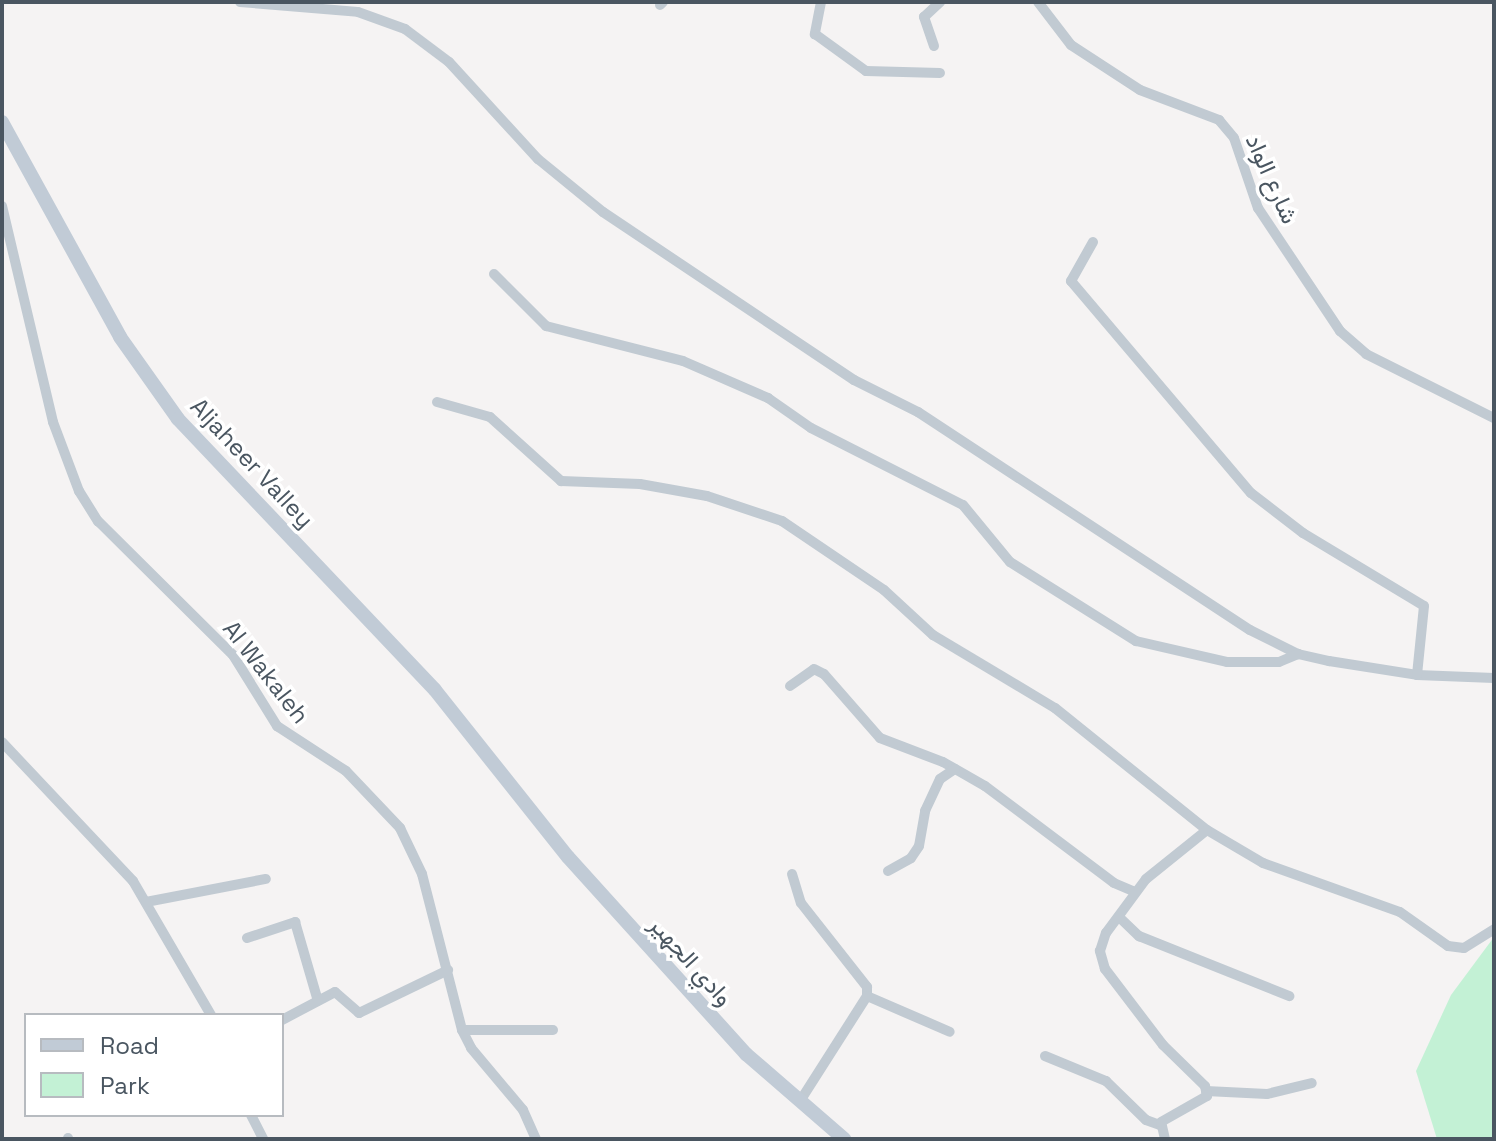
<!DOCTYPE html>
<meta charset="utf-8">
<style>
body{margin:0}
#map{position:relative;width:1496px;height:1141px;overflow:hidden;background:#f5f3f3;font-family:"Space Grotesk",Vazirmatn,sans-serif}
div>[style]{position:absolute}
[style*='--x']{left:calc(var(--x)*1px);top:calc(var(--y)*1px);width:calc(var(--w)*1px);rotate:calc(var(--a)*1deg)}
.green>*{inset:0;background:#c3f1d5}
.street>*{height:10px;margin:-5px;padding:0 5px;transform-origin:5px;border-radius:5px;background:#c1cad2}
.secondary>*{height:14px;margin:-7px;padding:0 7px;transform-origin:7px;border-radius:7px;background:#c1cbd6}
span{translate:-50% -50%;white-space:nowrap;text-align:center;line-height:1.15;-webkit-text-stroke:7px #fff;paint-order:stroke}
.street-label{font-size:24px;color:#4a5661}
.frame{position:absolute;inset:0;border:4px solid #4a5661;pointer-events:none}
.legend{position:absolute;left:24px;top:1013px;width:260px;height:104px;box-sizing:border-box;background:#fff;border:2px solid #b7bbc0;margin:0;padding:10px 14px;list-style:none;font-size:24px;color:#4a5661}
.legend li{display:flex;align-items:center;gap:16px;height:40px}
.legend b{width:40px;border:2px solid #b7bbc0}
</style>
<div id="map">
<div class="green">
<i style="clip-path:polygon(1494px 937px,1494px 1139px,1437px 1139px,1416px 1071px,1451px 995px)"></i>
</div>
<div class="street">
<i style="--x:240;--y:2;--w:118;--a:4.8"></i>
<i style="--x:358;--y:12;--w:50;--a:19.9"></i>
<i style="--x:405;--y:29;--w:55;--a:36.9"></i>
<i style="--x:449;--y:62;--w:132;--a:47.5"></i>
<i style="--x:538;--y:159;--w:84;--a:39.2"></i>
<i style="--x:603;--y:212;--w:302;--a:33.8"></i>
<i style="--x:854;--y:380;--w:72;--a:26.6"></i>
<i style="--x:918;--y:412;--w:397;--a:33.3"></i>
<i style="--x:1250;--y:630;--w:54;--a:26.6"></i>
<i style="--x:1298;--y:654;--w:32;--a:13"></i>
<i style="--x:1329;--y:661;--w:89;--a:9"></i>
<i style="--x:1417;--y:675;--w:77;--a:2.2"></i>
<i style="--x:821;--y:2;--w:33;--a:101"></i>
<i style="--x:815;--y:34;--w:63;--a:36"></i>
<i style="--x:866;--y:71;--w:74;--a:1.5"></i>
<i style="--x:1038;--y:2;--w:54;--a:52.5"></i>
<i style="--x:1071;--y:45;--w:82;--a:33.1"></i>
<i style="--x:1140;--y:90;--w:85;--a:20.8"></i>
<i style="--x:1219;--y:120;--w:23;--a:50"></i>
<i style="--x:1234;--y:138;--w:74;--a:71.1"></i>
<i style="--x:1258;--y:208;--w:148;--a:56.3"></i>
<i style="--x:1340;--y:331;--w:35;--a:41"></i>
<i style="--x:1366;--y:354;--w:143;--a:26.6"></i>
<i style="--x:660;--y:5;--w:4;--a:-45"></i>
<i style="--x:934;--y:46;--w:31;--a:-109"></i>
<i style="--x:924;--y:17;--w:22;--a:-43"></i>
<i style="--x:2;--y:206;--w:222;--a:76.7"></i>
<i style="--x:53;--y:422;--w:74;--a:69.4"></i>
<i style="--x:79;--y:491;--w:36;--a:58"></i>
<i style="--x:98;--y:521;--w:190;--a:44.8"></i>
<i style="--x:233;--y:655;--w:84;--a:58.2"></i>
<i style="--x:277;--y:726;--w:82;--a:33.1"></i>
<i style="--x:346;--y:771;--w:79;--a:46.5"></i>
<i style="--x:400;--y:828;--w:51;--a:64.4"></i>
<i style="--x:422;--y:874;--w:161;--a:75.6"></i>
<i style="--x:462;--y:1030;--w:20;--a:63"></i>
<i style="--x:471;--y:1048;--w:81;--a:50"></i>
<i style="--x:523;--y:1110;--w:32;--a:66"></i>
<i style="--x:1093;--y:242;--w:45;--a:119.4"></i>
<i style="--x:1071;--y:281;--w:278;--a:49.7"></i>
<i style="--x:1251;--y:493;--w:66;--a:37.6"></i>
<i style="--x:1303;--y:533;--w:141;--a:31.1"></i>
<i style="--x:1424;--y:606;--w:69;--a:95.8"></i>
<i style="--x:494;--y:274;--w:74;--a:45"></i>
<i style="--x:546;--y:326;--w:141;--a:14.3"></i>
<i style="--x:683;--y:361;--w:93;--a:23.5"></i>
<i style="--x:768;--y:398;--w:52;--a:34.9"></i>
<i style="--x:811;--y:428;--w:170;--a:26.9"></i>
<i style="--x:963;--y:505;--w:74;--a:50.5"></i>
<i style="--x:1010;--y:562;--w:149;--a:32.1"></i>
<i style="--x:1136;--y:641;--w:93;--a:13"></i>
<i style="--x:1227;--y:662;--w:52;--a:0"></i>
<i style="--x:1279;--y:662;--w:21;--a:-23"></i>
<i style="--x:437;--y:402;--w:55;--a:15.8"></i>
<i style="--x:490;--y:417;--w:96;--a:42"></i>
<i style="--x:561;--y:481;--w:79;--a:2.2"></i>
<i style="--x:640;--y:484;--w:68;--a:10.2"></i>
<i style="--x:707;--y:496;--w:79;--a:18.4"></i>
<i style="--x:782;--y:521;--w:123;--a:34.1"></i>
<i style="--x:884;--y:590;--w:67;--a:42.6"></i>
<i style="--x:933;--y:635;--w:142;--a:30.9"></i>
<i style="--x:1055;--y:708;--w:195;--a:38.8"></i>
<i style="--x:1207;--y:830;--w:65;--a:30.5"></i>
<i style="--x:1263;--y:863;--w:145;--a:19.7"></i>
<i style="--x:1400;--y:912;--w:59;--a:35.3"></i>
<i style="--x:1448;--y:946;--w:16;--a:7"></i>
<i style="--x:1464;--y:948;--w:36;--a:-32"></i>
<i style="--x:790;--y:686;--w:29;--a:-35"></i>
<i style="--x:814;--y:669;--w:11;--a:27"></i>
<i style="--x:824;--y:674;--w:85;--a:48.8"></i>
<i style="--x:880;--y:738;--w:67;--a:20.9"></i>
<i style="--x:943;--y:762;--w:48;--a:29.7"></i>
<i style="--x:985;--y:786;--w:161;--a:36.9"></i>
<i style="--x:1114;--y:883;--w:23;--a:23"></i>
<i style="--x:2;--y:742;--w:191;--a:46.7"></i>
<i style="--x:133;--y:881;--w:155;--a:59.8"></i>
<i style="--x:888;--y:871;--w:26;--a:-29"></i>
<i style="--x:911;--y:858;--w:14;--a:-56"></i>
<i style="--x:919;--y:846;--w:36;--a:-80"></i>
<i style="--x:925;--y:811;--w:35;--a:-65"></i>
<i style="--x:940;--y:779;--w:18;--a:-34"></i>
<i style="--x:792;--y:874;--w:30;--a:73"></i>
<i style="--x:801;--y:903;--w:107;--a:51.8"></i>
<i style="--x:867;--y:987;--w:9;--a:90"></i>
<i style="--x:867;--y:996;--w:125;--a:122.5"></i>
<i style="--x:146;--y:902;--w:122;--a:-10.9"></i>
<i style="--x:1119;--y:917;--w:28;--a:44"></i>
<i style="--x:1139;--y:936;--w:162;--a:21.8"></i>
<i style="--x:247;--y:938;--w:51;--a:-18.4"></i>
<i style="--x:295;--y:922;--w:82;--a:73.8"></i>
<i style="--x:867;--y:996;--w:90;--a:23.4"></i>
<i style="--x:282;--y:1020;--w:60;--a:-27.8"></i>
<i style="--x:335;--y:992;--w:32;--a:41"></i>
<i style="--x:359;--y:1013;--w:99;--a:-25.8"></i>
<i style="--x:462;--y:1030;--w:91;--a:0"></i>
<i style="--x:1045;--y:1056;--w:66;--a:22.3"></i>
<i style="--x:1106;--y:1081;--w:56;--a:44.3"></i>
<i style="--x:1146;--y:1120;--w:15;--a:20"></i>
<i style="--x:1206;--y:1091;--w:61;--a:2.8"></i>
<i style="--x:1267;--y:1094;--w:46;--a:-13.7"></i>
<i style="--x:251;--y:1115;--w:27;--a:63"></i>
<i style="--x:68;--y:1138;--w:1;--a:90"></i>
<i style="--x:1165;--y:1139;--w:17;--a:-103"></i>
<i style="--x:1161;--y:1122;--w:53;--a:-29.5"></i>
<i style="--x:1207;--y:1096;--w:10;--a:-101"></i>
<i style="--x:1205;--y:1086;--w:59;--a:-135.7"></i>
<i style="--x:1163;--y:1045;--w:96;--a:-127.3"></i>
<i style="--x:1105;--y:969;--w:19;--a:-106"></i>
<i style="--x:1100;--y:951;--w:19;--a:-72"></i>
<i style="--x:1106;--y:933;--w:67;--a:-53.5"></i>
<i style="--x:1146;--y:879;--w:78;--a:-38.8"></i>
</div>
<div class="secondary">
<i style="--x:2;--y:122;--w:245;--a:61.2"></i>
<i style="--x:120;--y:337;--w:100;--a:54.7"></i>
<i style="--x:178;--y:419;--w:373;--a:46.5"></i>
<i style="--x:435;--y:690;--w:213;--a:51.5"></i>
<i style="--x:568;--y:857;--w:266;--a:47.9"></i>
<i style="--x:746;--y:1054;--w:130;--a:40.9"></i>
</div>
<div class="street-label">
<span style="left:1272px;top:179px;rotate:66deg">شارع الواد</span>
<span style="left:252px;top:463px;rotate:47deg">Aljaheer Valley</span>
<span style="left:266px;top:672px;rotate:52deg">Al Wakaleh</span>
<span style="left:691px;top:961px;rotate:48deg">وادي الجهير</span>
</div>
<div class="frame"></div>
<ul class="legend">
<li><b style="height:10px;background:#c1cbd6"></b>Road</li>
<li><b style="height:22px;background:#c3f1d5"></b>Park</li>
</ul>
</div>
